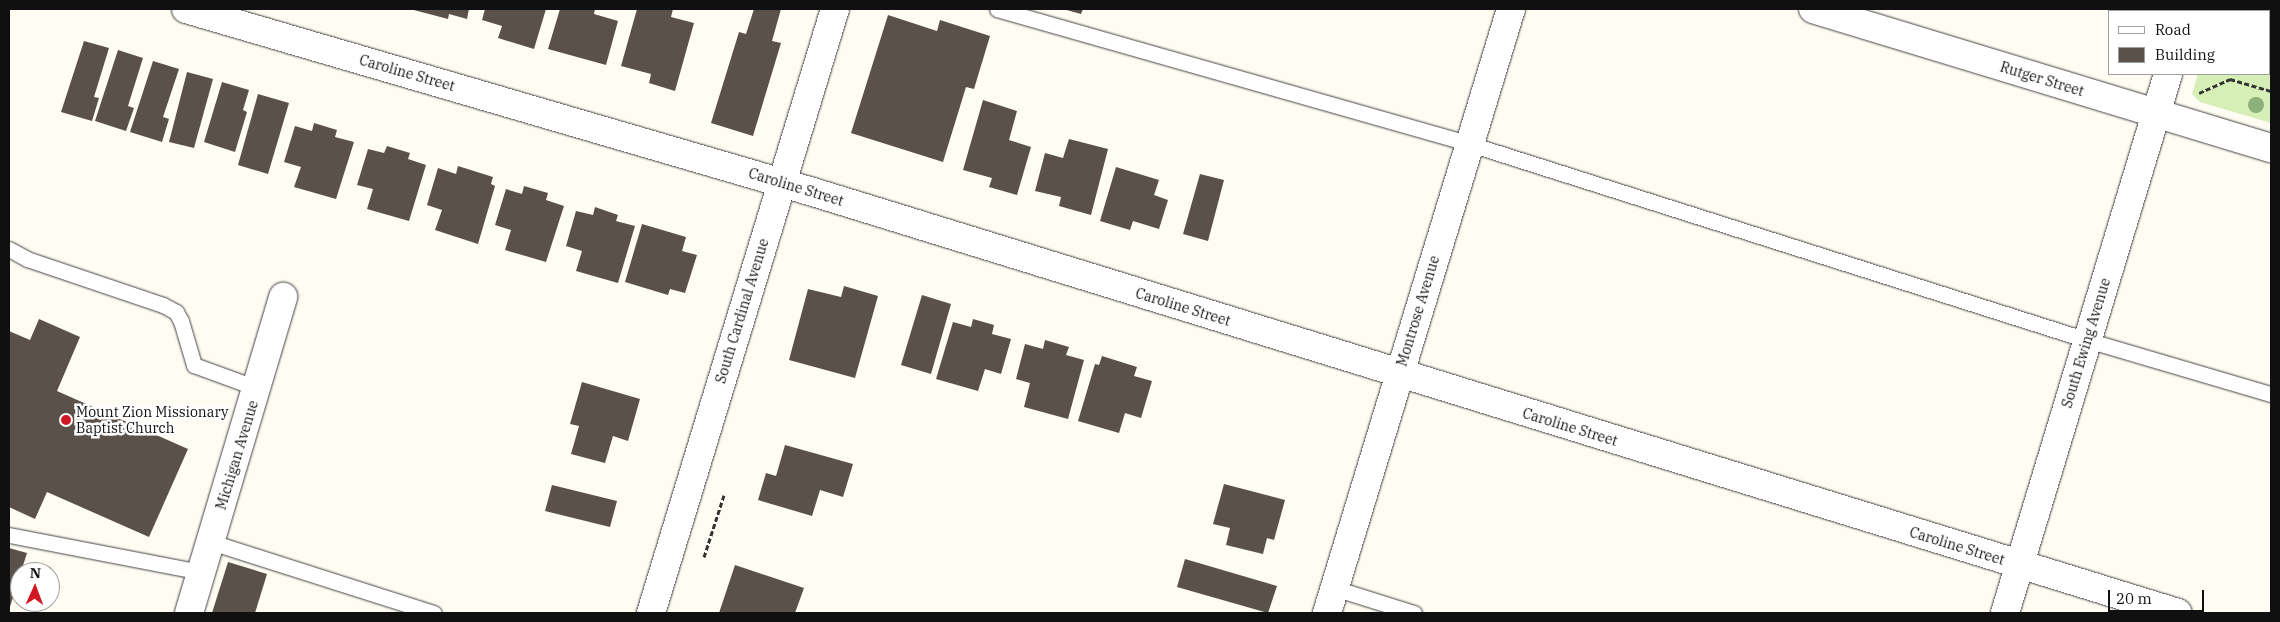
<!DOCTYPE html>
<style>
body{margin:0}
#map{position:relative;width:2280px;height:622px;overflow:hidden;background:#fffcf3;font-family:"IBM Plex Serif",serif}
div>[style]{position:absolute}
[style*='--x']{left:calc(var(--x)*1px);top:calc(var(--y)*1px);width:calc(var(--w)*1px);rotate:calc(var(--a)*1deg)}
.green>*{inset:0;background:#d5efb7}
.building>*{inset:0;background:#5a514b}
.path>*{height:3px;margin-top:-1.5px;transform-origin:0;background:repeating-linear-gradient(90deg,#323232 0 5px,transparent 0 7.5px)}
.roads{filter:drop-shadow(0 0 1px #434343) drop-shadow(0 0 1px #434343)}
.service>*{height:15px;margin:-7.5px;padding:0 7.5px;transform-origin:7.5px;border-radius:7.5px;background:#fff}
.minor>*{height:28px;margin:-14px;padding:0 14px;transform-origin:14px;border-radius:14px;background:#fff}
.trees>*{width:16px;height:16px;margin:-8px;border-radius:50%;background:#8bb07b}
.dots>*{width:14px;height:14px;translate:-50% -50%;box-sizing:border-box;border:2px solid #fff;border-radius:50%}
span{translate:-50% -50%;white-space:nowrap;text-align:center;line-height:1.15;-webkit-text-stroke:5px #fff;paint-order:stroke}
.street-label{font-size:14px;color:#101010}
.poi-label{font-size:14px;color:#101010}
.left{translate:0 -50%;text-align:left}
.frame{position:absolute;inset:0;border:10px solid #101010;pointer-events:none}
.legend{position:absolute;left:2108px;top:10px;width:162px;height:65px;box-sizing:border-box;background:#fff;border:1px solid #9f9f9f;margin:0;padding:6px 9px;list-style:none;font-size:15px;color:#101010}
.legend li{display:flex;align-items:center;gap:10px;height:25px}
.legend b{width:25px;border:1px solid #9f9f9f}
.north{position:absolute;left:10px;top:562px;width:50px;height:50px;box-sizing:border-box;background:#fff;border:1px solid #9f9f9f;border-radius:50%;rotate:2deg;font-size:14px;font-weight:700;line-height:20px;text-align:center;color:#101010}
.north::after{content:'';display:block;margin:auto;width:18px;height:22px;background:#d11724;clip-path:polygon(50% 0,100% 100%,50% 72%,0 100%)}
.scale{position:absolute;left:2108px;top:590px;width:96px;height:22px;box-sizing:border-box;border:2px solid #101010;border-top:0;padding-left:6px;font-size:15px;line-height:18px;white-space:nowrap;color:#101010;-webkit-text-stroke:4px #fff;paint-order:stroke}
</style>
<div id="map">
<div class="green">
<i style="clip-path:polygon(2218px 9px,2271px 9px,2271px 123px,2200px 102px,2192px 94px,2198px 74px,2269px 74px,2269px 11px,2217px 11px)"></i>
</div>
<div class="building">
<i style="clip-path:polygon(410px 9px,469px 9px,467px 19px,449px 14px,448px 19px)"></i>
<i style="clip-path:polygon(485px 9px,546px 9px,534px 49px,498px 38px,502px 26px,482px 20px)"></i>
<i style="clip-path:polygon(560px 9px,595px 9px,594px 14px,618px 21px,606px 65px,548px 49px)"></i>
<i style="clip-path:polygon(637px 9px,673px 9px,671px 17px,694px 23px,675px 91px,649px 83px,651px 74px,621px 66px)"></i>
<i style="clip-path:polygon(754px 9px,781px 9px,772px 41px,781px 43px,753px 136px,711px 123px,739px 32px,746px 34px)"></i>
<i style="clip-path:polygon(1063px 9px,1083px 9px,1081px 14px)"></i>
<i style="clip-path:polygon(888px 15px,937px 31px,940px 20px,990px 36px,974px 89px,966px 87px,943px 162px,851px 133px)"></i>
<i style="clip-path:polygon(84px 41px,109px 48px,94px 97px,99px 98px,92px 121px,61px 112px)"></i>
<i style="clip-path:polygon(118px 50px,143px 58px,128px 106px,134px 108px,126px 131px,95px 121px)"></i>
<i style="clip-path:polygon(153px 61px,179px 69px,163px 117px,169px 119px,162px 142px,130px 132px)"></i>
<i style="clip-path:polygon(187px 72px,213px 79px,194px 148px,169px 142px)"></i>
<i style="clip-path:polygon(222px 82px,249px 90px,243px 110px,247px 112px,235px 152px,204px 142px)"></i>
<i style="clip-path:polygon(258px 94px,289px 103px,268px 174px,238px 165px)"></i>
<i style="clip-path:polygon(983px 100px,1017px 111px,1009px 140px,1031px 147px,1017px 195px,989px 187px,992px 178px,963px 170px)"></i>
<i style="clip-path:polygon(314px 123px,337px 130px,335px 137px,354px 142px,336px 199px,294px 187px,301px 167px,284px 162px,295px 126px,312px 131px)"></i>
<i style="clip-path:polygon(1069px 139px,1108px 149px,1091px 215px,1059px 206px,1061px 197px,1035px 191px,1045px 153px,1063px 158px)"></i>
<i style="clip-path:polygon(387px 146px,410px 153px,408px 159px,426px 165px,409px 221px,367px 209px,373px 189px,357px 185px,368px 149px,384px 153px)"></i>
<i style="clip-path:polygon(458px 166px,493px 177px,491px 184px,495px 186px,478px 244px,435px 230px,442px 210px,427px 205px,438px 168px,456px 174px)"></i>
<i style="clip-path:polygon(1116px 167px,1159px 180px,1154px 195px,1168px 200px,1159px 229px,1133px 221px,1130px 230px,1100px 221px)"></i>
<i style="clip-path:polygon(1200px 174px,1224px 180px,1208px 241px,1183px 234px)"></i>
<i style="clip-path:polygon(524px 186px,548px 193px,546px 200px,564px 206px,546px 262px,505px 250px,511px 230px,495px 225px,506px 189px,522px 194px)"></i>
<i style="clip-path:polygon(595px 207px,618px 215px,616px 221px,635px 226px,618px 283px,576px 271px,582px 251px,566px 246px,576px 211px,593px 215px)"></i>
<i style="clip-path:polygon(642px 224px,686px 237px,682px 251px,697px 255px,685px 293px,670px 289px,668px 295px,625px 282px)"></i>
<i style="clip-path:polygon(844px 286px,878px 296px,855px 378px,789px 360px,808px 289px,841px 297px)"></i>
<i style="clip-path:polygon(922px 295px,951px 304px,931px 374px,901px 365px)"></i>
<i style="clip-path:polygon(39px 319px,80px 337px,57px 391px,188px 449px,149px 537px,47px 492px,35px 519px,9px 507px,9px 331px,30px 340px)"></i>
<i style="clip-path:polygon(973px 319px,994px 325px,992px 334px,1011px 339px,1001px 374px,985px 369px,978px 391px,936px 379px,953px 322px,971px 327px)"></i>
<i style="clip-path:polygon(1045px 340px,1069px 347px,1066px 355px,1084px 360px,1068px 419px,1024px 407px,1030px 383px,1016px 379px,1025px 344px,1043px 349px)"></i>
<i style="clip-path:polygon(1102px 356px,1137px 367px,1134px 376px,1152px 381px,1141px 418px,1125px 413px,1119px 433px,1078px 421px,1095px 364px,1099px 365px)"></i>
<i style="clip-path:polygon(582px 382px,640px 399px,628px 441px,613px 436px,605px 463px,571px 454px,579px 426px,570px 424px)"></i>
<i style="clip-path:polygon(785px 445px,853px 464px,843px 497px,820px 490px,812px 516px,758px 500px,766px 473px,776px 476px)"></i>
<i style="clip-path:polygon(1224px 484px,1285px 500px,1274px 540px,1267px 538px,1263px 554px,1226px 545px,1230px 528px,1213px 524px)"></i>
<i style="clip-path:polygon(552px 485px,617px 501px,610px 527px,545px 511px)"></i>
<i style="clip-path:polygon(9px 548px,27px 553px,9px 610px)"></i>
<i style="clip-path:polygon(1185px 559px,1277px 586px,1268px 613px,1177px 587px)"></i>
<i style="clip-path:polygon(228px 562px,267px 574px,255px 613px,212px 613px)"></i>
<i style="clip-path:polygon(735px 565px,804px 588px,795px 613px,719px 613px)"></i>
</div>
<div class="path">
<i style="--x:2269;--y:22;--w:3;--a:-45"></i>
<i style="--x:2199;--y:93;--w:34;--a:-24"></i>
<i style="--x:2230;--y:79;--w:43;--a:16.3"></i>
<i style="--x:704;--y:557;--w:65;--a:-72.1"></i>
</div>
<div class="roads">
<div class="service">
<i style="--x:997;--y:9;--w:492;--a:15.9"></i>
<i style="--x:1470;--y:144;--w:647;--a:17.62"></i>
<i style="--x:2087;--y:340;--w:192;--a:16.4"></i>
<i style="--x:9;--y:249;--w:21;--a:29"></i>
<i style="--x:27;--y:259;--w:144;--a:18.7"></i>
<i style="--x:163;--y:305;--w:15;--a:28"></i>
<i style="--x:176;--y:312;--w:10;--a:61"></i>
<i style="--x:181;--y:321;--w:46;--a:73.5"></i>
<i style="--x:194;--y:365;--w:67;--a:20.1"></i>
<i style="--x:9;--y:535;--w:197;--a:10.9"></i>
<i style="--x:211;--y:542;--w:234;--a:17.7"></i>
<i style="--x:1334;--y:588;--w:84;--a:17.4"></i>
</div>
<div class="minor">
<i style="--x:186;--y:9;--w:653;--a:16.27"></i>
<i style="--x:813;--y:192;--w:1428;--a:17.14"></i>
<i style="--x:1813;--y:9;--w:479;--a:16.9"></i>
<i style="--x:2187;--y:11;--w:2;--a:-63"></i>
<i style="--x:189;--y:613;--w:330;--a:-73.4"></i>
<i style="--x:651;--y:613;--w:631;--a:-73.06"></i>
<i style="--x:1327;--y:613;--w:631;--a:-73.06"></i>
<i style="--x:2005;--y:613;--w:563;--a:-73.17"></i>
</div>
</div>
<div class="trees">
<i style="left:2256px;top:105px"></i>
</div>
<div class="dots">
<i style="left:66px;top:420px;background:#d11724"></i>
</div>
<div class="street-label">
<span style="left:407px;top:73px;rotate:16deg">Caroline Street</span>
<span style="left:2042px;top:79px;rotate:17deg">Rutger Street</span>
<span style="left:796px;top:187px;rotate:17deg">Caroline Street</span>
<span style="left:1183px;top:307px;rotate:17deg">Caroline Street</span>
<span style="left:742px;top:311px;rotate:-73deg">South Cardinal Avenue</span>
<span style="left:1418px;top:311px;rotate:-73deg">Montrose Avenue</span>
<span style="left:2086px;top:343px;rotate:-73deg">South Ewing Avenue</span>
<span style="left:1570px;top:427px;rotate:17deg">Caroline Street</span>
<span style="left:237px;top:455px;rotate:-73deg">Michigan Avenue</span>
<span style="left:1957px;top:546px;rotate:17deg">Caroline Street</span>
</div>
<div class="poi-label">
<span class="left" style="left:76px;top:420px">Mount Zion Missionary<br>Baptist Church</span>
</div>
<div class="frame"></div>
<ul class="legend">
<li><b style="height:6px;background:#fff"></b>Road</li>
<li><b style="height:14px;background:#5a514b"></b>Building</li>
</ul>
<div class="north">N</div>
<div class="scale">20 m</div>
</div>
